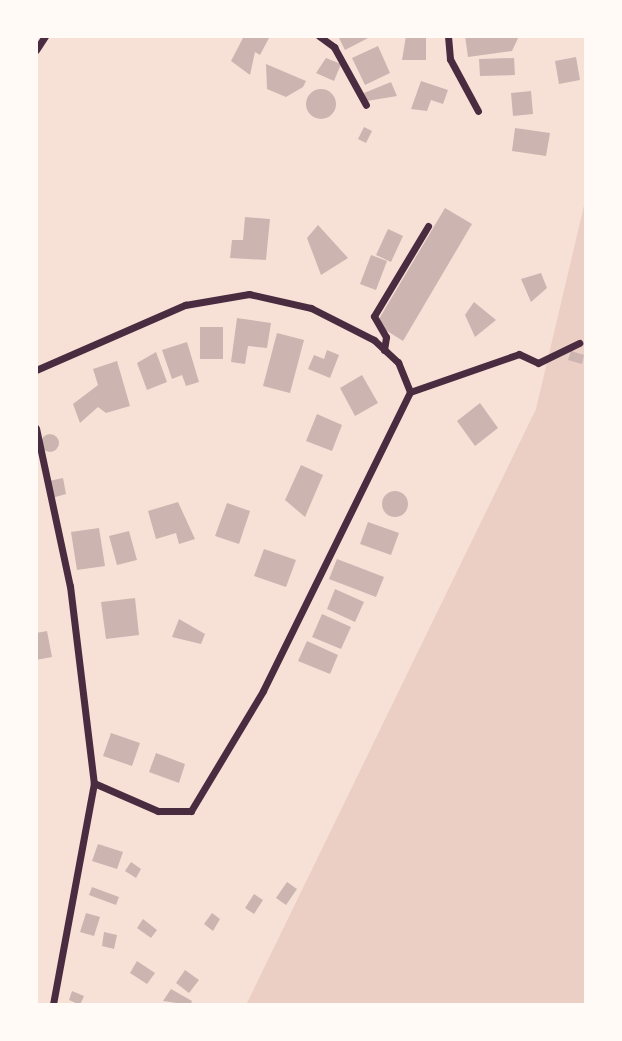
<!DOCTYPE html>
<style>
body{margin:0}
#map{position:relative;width:622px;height:1041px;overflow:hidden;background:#f7e1d7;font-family:Montserrat,sans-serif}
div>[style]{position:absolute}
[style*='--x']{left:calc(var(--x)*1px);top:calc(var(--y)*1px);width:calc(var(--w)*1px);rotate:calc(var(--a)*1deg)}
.green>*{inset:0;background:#ebcfc5}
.building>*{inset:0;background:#ccb4b1}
.round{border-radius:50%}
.minor>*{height:7px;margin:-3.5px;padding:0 3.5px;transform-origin:3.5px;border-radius:3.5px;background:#4a2c40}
span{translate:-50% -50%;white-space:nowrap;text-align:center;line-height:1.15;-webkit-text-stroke:6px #fffaf5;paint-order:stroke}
.frame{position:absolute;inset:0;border:38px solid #fffaf5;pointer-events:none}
</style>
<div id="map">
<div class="green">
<i style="clip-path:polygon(586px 197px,586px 1005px,246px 1005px,536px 409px)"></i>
</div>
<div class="building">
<i style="clip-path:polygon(244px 36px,269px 38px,260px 55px,255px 52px,250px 75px,231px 61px)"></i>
<i style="clip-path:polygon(338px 36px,372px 36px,345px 50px)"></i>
<i style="clip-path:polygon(406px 36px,426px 36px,426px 60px,402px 60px)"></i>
<i style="clip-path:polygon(465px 36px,519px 36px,512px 51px,468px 57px)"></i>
<i style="clip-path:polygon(378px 46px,390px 73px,365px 85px,352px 58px)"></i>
<i style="clip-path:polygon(576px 57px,580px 80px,559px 84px,555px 61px)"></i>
<i style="clip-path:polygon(326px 58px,341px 64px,334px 81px,316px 73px)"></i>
<i style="clip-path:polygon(514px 58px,515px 75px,480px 76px,479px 59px)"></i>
<i style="clip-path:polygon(266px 64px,306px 81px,303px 87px,286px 97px,267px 89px)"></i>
<i style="clip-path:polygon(421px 81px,448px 90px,443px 104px,431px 100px,427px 111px,411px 109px)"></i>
<i style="clip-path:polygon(391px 82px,397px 96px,367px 101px,364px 93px)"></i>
<i class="round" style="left:306px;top:89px;width:30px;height:30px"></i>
<i style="clip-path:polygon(531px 91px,533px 114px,513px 116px,511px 93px)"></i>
<i style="clip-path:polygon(364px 127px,372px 131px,366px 143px,358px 139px)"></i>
<i style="clip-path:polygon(515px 128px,550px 133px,546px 156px,512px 151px)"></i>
<i style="clip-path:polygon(445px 208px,472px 224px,403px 341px,376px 324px)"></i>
<i style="clip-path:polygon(245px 217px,270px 219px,266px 260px,230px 258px,232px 240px,243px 240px)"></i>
<i style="clip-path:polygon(318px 225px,348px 258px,321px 275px,307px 238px)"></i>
<i style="clip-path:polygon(388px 229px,403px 236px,391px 262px,376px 255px)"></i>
<i style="clip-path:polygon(371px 255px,387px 261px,376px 290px,360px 284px)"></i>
<i style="clip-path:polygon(541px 273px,547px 288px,531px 302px,521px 279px)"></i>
<i style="clip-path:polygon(474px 302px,496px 320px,475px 337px,465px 315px)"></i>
<i style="clip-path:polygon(237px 318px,271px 323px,267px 348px,248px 346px,245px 364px,231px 362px)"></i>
<i style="clip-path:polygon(200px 327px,223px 327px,223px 359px,200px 359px)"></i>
<i style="clip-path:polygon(277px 333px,304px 340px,290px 393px,263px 386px)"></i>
<i style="clip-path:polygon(187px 342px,199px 382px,186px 386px,182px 375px,172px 379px,162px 350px)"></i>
<i style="clip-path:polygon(327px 350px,339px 355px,330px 378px,308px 369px,314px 355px,324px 359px)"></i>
<i style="clip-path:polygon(571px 351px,584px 355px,582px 364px,568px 360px)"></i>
<i style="clip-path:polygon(156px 352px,167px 382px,147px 390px,137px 363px)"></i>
<i style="clip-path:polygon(117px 361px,130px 406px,106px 413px,98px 407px,80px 423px,73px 404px,98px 385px,93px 369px)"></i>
<i style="clip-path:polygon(362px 375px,378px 403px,355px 416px,340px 388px)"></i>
<i style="clip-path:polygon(480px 403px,498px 428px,475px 446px,457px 421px)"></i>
<i style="clip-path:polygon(317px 414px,342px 425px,332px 451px,306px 441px)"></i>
<i class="round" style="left:41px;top:434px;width:18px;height:18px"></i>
<i style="clip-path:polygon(301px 465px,323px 475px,305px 517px,285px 500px)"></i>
<i style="clip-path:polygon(63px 478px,66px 494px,52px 498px,49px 481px)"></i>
<i class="round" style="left:382px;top:491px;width:26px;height:26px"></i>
<i style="clip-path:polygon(178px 502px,195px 539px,179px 544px,176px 533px,156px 539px,148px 511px)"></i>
<i style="clip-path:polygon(227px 503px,250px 511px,239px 544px,215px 536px)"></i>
<i style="clip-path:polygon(368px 522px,399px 533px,391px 555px,360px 544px)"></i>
<i style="clip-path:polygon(99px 528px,105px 566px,77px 570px,71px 532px)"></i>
<i style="clip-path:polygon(129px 531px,137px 560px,117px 565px,109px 536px)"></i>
<i style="clip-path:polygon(264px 549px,296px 560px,286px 587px,254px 576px)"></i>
<i style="clip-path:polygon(337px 559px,384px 577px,376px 597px,329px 579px)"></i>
<i style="clip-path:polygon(335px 589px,364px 602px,355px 622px,327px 609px)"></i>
<i style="clip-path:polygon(135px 598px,139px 635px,106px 639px,101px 602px)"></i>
<i style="clip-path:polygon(322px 614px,351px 627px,341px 649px,312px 637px)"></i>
<i style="clip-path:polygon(179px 619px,205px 634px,201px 644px,172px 637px)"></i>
<i style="clip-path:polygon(47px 631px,52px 657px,36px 660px,36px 633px)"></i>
<i style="clip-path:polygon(307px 641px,338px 655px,330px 674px,298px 661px)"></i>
<i style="clip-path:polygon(111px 733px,140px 743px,132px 766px,103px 756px)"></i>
<i style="clip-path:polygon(156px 753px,185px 764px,179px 783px,149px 772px)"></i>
<i style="clip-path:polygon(98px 844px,123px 852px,117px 869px,92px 861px)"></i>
<i style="clip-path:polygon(131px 862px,141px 869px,136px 878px,125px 871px)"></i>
<i style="clip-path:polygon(287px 882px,297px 889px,286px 905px,276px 898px)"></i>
<i style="clip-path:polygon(92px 887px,119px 897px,116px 905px,89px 895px)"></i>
<i style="clip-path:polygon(254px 894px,263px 900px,254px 914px,245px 908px)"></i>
<i style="clip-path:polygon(86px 913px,100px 917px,94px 936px,80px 932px)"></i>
<i style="clip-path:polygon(212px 913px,220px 919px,213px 931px,204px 924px)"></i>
<i style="clip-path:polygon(143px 919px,157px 930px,151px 938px,137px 928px)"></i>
<i style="clip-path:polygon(104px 932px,117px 935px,114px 949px,102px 946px)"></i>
<i style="clip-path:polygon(137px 961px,155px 973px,147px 984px,130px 973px)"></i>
<i style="clip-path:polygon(185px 970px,199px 980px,189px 993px,176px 983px)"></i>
<i style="clip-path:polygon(171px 989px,192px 1001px,190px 1005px,163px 1001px)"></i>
<i style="clip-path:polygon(72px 991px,84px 996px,80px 1005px,69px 1000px)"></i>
</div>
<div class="minor">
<i style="--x:319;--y:36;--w:19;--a:36"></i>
<i style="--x:334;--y:47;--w:66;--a:61.1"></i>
<i style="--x:448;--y:36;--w:23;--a:85"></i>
<i style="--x:450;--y:59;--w:59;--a:61.7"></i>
<i style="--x:36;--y:50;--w:17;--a:-57"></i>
<i style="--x:384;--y:350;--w:13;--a:-81"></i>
<i style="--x:386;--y:337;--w:24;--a:-120"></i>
<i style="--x:374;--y:316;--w:105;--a:-59"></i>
<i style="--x:36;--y:370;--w:163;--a:-23.6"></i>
<i style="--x:185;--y:305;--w:65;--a:-9.8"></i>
<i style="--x:249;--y:294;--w:64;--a:12.7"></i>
<i style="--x:311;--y:308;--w:71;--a:26.9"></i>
<i style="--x:374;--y:340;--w:33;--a:43"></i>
<i style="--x:398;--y:362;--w:32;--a:68"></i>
<i style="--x:410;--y:392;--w:333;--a:116.2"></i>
<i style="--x:263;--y:691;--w:140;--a:121"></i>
<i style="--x:191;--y:811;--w:33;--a:180"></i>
<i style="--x:158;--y:811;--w:70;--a:-156.4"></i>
<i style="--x:410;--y:392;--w:115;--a:-19.2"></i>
<i style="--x:519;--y:354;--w:21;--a:25"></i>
<i style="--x:538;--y:363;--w:46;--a:-26"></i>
<i style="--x:36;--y:428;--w:162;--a:77.9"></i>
<i style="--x:70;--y:586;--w:198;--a:83.1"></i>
<i style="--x:94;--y:783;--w:226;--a:100.5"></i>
</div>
<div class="frame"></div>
</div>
